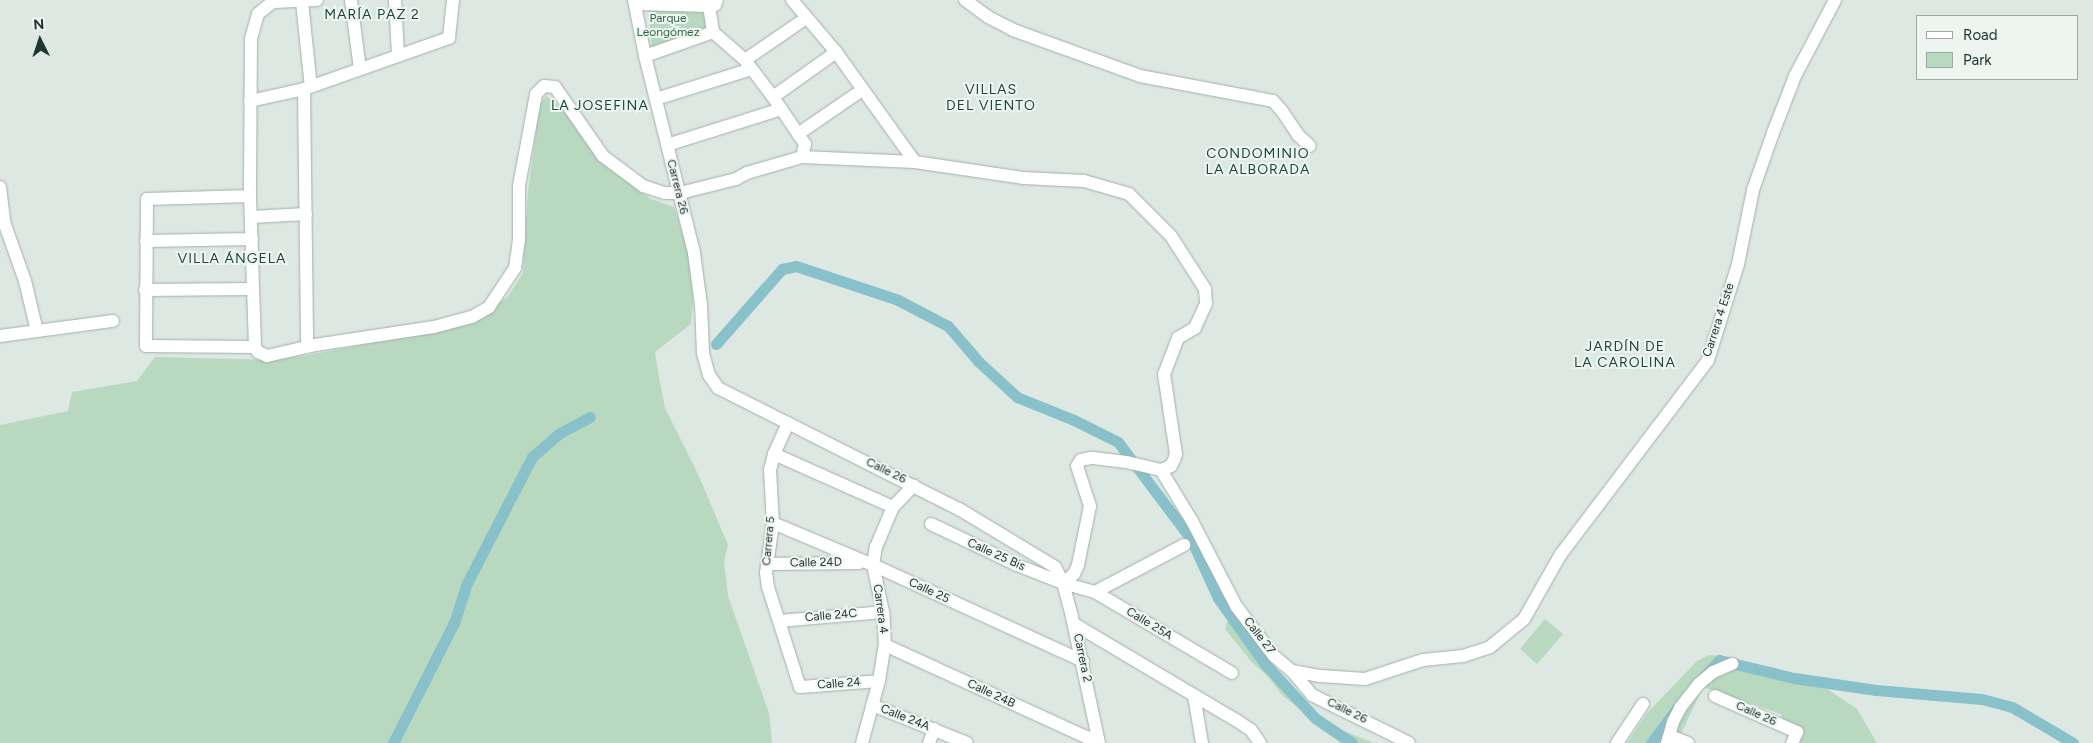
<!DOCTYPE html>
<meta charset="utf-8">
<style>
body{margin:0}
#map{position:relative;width:2093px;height:743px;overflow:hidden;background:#dee8e3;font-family:Figtree,sans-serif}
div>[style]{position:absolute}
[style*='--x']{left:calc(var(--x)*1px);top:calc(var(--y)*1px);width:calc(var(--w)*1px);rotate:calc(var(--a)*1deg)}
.green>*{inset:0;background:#b8d8c0}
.canal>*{height:11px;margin:-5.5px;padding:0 5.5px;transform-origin:5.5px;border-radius:5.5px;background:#89c1ca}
.roads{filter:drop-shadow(0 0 1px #a2afaa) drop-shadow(0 0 1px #a2afaa)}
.minor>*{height:12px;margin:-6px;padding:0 6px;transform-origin:6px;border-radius:6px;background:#fff}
span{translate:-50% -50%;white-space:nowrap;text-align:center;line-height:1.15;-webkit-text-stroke:4px #eef5f1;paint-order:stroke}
.park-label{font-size:12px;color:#2f6a44}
.street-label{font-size:12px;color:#213630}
.neighbourhood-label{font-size:14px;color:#1f463c;letter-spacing:1px}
.legend{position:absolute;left:1916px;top:15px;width:162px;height:65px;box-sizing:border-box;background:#eef5f1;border:1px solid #9ca9a4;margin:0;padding:6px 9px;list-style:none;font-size:15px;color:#213630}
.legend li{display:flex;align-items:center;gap:10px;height:25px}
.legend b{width:25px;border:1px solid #9ca9a4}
.north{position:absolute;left:15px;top:15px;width:50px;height:50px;-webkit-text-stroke:4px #eef5f1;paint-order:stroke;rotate:356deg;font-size:14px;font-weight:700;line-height:20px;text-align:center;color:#213630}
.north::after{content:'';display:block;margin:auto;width:18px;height:22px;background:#213630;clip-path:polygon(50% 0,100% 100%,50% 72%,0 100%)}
</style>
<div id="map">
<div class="green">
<i style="clip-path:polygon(697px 7px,704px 15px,708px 32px,652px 49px,648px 10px)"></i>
<i style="clip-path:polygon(546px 96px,568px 113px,602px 163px,651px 199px,674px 207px,689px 253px,693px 302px,691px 324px,655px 352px,659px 377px,665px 408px,698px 474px,728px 545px,724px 562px,728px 596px,769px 713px,772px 743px,0 743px,0 425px,68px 411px,72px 392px,137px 381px,155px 357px,272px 360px,303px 356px,453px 328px,489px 312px,508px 296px,523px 273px,528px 191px,540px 104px)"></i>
<i style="clip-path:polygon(1229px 616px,1298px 699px,1336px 728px,1374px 743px,1341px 743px,1319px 728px,1314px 720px,1283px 696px,1268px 677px,1251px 661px,1225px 629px)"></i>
<i style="clip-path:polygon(1545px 619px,1563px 634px,1537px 664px,1520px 649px)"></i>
<i style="clip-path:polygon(1709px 655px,1720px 656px,1734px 665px,1752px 671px,1805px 674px,1857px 709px,1877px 743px,1786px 743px,1788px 730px,1781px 714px,1703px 687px,1681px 734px,1662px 740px,1660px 743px,1627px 743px,1648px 712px,1697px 661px)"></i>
</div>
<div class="canal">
<i style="--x:716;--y:344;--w:100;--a:-48.7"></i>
<i style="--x:782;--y:269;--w:14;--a:-12"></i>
<i style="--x:796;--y:266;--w:108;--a:18.4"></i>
<i style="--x:898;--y:300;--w:56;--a:27.5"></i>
<i style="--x:948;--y:326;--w:48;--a:49.3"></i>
<i style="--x:979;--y:362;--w:52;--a:42.6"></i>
<i style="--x:1017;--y:397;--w:61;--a:22"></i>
<i style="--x:1074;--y:420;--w:49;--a:26.6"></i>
<i style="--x:1118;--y:442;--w:121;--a:53"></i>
<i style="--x:1191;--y:539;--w:65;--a:65.4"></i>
<i style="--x:1218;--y:598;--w:81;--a:54.5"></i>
<i style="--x:1265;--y:664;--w:74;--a:47.2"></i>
<i style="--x:1315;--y:718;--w:45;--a:34"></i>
<i style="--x:1706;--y:675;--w:20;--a:-49"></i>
<i style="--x:1719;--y:660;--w:77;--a:13.5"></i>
<i style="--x:1794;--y:678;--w:83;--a:8.3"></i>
<i style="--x:1876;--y:690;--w:106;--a:4.9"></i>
<i style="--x:1982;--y:699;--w:31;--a:15"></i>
<i style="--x:2012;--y:707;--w:71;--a:30.5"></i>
<i style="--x:393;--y:743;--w:135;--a:-63.1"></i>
<i style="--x:454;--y:623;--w:42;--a:-72"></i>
<i style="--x:467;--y:583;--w:142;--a:-62.7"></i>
<i style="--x:532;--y:457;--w:35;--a:-41"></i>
<i style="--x:558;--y:434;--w:36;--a:-28"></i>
<i style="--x:1651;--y:743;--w:44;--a:-53.4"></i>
</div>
<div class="roads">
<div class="minor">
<i style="--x:275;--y:0;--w:22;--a:141"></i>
<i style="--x:258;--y:14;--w:26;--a:106"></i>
<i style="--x:251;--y:39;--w:157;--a:90.4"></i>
<i style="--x:250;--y:196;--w:151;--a:88.1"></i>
<i style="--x:255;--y:347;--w:6;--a:59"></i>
<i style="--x:258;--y:352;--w:10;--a:24"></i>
<i style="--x:267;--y:356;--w:49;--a:-12.9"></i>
<i style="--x:315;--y:345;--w:120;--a:-8.6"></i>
<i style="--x:434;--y:327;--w:39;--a:-15"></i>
<i style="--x:472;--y:317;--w:20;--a:-30"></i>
<i style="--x:489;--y:307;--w:47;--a:-56.3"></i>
<i style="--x:515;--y:268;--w:28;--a:-82"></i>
<i style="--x:519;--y:240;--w:54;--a:-90"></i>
<i style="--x:519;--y:186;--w:94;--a:-79.5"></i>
<i style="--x:536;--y:94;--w:11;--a:-45"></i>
<i style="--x:544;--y:86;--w:11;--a:5"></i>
<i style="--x:555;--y:87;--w:84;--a:55.2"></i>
<i style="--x:603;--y:156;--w:50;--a:36.9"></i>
<i style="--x:643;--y:186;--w:23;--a:18"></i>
<i style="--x:665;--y:193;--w:15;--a:0"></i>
<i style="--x:680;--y:193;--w:58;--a:-14"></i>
<i style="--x:736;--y:179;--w:13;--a:-29"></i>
<i style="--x:747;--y:173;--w:57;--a:-16.2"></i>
<i style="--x:802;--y:157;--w:113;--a:2.5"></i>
<i style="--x:915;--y:162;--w:109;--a:8.4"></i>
<i style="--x:1023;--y:178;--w:61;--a:2.8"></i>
<i style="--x:1084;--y:181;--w:47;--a:16.1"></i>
<i style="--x:1129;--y:194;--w:59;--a:45"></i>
<i style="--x:1171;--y:236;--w:63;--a:57.3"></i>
<i style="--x:1205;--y:289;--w:15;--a:86"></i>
<i style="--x:1206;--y:304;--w:26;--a:115"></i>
<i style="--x:1195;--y:328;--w:20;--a:150"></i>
<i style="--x:1178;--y:338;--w:39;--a:111"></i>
<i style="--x:1164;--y:374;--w:81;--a:81.5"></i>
<i style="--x:1176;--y:454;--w:6;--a:108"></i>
<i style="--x:1174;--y:460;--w:7;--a:117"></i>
<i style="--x:1171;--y:466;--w:11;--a:158"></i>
<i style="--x:1161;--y:470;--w:36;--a:-167"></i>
<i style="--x:1126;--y:462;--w:35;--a:-173"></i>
<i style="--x:1091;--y:458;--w:10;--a:169"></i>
<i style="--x:1081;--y:460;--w:7;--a:124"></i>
<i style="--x:1077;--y:466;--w:42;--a:72"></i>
<i style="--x:1090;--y:506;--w:60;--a:101.5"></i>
<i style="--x:1078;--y:565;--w:10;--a:114"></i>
<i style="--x:1074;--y:574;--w:14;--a:141"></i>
<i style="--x:351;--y:0;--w:70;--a:82.6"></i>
<i style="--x:395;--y:0;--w:56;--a:86.9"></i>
<i style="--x:634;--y:0;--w:57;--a:78.9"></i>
<i style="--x:645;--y:56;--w:203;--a:76"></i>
<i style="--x:694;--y:253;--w:52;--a:82.3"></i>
<i style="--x:701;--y:305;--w:48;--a:87.6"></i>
<i style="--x:703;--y:353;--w:23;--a:75"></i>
<i style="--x:709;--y:375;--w:16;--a:55"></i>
<i style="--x:718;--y:388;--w:270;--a:26.7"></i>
<i style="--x:959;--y:509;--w:112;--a:31.1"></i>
<i style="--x:1055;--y:567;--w:18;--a:63"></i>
<i style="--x:1063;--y:583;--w:35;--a:75"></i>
<i style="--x:1072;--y:617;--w:129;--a:77.9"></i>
<i style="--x:792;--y:0;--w:68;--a:49.8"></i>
<i style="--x:836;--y:52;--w:135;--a:54.3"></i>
<i style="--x:965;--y:0;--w:29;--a:36"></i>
<i style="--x:988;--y:17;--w:28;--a:27"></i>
<i style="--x:1013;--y:30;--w:135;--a:19.9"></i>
<i style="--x:1140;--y:76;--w:135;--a:10.6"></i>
<i style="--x:1273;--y:101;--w:13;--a:48"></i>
<i style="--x:1282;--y:111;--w:29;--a:56"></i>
<i style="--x:1298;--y:135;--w:16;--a:43"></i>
<i style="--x:274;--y:2;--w:43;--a:-2.7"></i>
<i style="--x:302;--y:2;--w:85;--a:84"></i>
<i style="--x:635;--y:4;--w:74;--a:1.5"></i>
<i style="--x:709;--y:6;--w:6;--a:-9"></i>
<i style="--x:715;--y:5;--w:5;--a:-68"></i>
<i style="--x:709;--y:6;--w:26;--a:81"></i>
<i style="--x:713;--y:32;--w:43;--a:41.2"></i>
<i style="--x:745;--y:60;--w:46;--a:52.9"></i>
<i style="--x:773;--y:97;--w:57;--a:55.8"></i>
<i style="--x:805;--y:144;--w:13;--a:103"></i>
<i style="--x:645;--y:56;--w:72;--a:-19.4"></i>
<i style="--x:745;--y:60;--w:74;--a:-34.5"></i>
<i style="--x:304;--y:89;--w:257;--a:89.3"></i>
<i style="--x:773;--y:97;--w:77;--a:-35.5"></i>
<i style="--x:656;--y:99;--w:100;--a:-17.5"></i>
<i style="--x:250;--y:101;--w:55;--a:-12.5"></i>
<i style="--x:304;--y:89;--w:154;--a:-19.4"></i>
<i style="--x:449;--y:38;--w:38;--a:-84"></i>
<i style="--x:798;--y:134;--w:78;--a:-34.5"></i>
<i style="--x:667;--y:145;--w:120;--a:-17.5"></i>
<i style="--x:0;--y:187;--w:35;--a:83"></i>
<i style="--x:4;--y:222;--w:63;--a:70.4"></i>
<i style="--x:25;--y:281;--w:51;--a:76.5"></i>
<i style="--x:250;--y:196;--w:103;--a:178.3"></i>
<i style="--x:147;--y:199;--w:147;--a:90.4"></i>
<i style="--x:146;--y:346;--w:109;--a:0.5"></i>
<i style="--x:252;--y:217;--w:54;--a:-3.2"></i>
<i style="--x:146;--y:241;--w:106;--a:-1.1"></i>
<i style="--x:145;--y:290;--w:108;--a:-0.5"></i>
<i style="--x:0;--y:336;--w:114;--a:-7.6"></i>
<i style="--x:788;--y:423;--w:34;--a:114"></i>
<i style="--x:774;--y:454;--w:16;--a:104"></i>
<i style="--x:770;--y:470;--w:53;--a:86.8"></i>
<i style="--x:773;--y:523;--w:50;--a:98"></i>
<i style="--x:766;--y:573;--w:14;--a:82"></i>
<i style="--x:768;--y:587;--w:105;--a:72.3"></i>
<i style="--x:800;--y:687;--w:79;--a:-4.3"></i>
<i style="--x:774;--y:454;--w:130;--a:24"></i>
<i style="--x:1161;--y:470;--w:60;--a:58.7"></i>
<i style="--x:1192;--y:521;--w:96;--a:62.6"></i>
<i style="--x:1236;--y:606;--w:63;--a:52.8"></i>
<i style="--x:1274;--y:656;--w:23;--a:40"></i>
<i style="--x:1292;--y:671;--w:29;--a:10"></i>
<i style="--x:1321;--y:676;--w:44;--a:3.9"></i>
<i style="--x:1365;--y:679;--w:61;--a:-18.1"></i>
<i style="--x:1423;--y:660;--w:40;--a:-5.7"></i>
<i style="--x:1463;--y:656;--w:28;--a:-18"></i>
<i style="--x:1490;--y:647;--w:44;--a:-39.5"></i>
<i style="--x:1524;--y:619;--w:75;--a:-60.4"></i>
<i style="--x:1561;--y:554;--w:243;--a:-52.8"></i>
<i style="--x:1708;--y:360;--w:101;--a:-72.6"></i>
<i style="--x:1738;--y:264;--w:76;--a:-78.5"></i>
<i style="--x:1753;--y:190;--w:60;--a:-70.7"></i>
<i style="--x:1773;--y:133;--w:61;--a:-68.9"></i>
<i style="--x:1795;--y:76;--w:86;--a:-62.2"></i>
<i style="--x:773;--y:523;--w:108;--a:22.8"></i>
<i style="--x:873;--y:565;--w:231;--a:24.6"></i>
<i style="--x:931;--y:524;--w:95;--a:25.5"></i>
<i style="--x:1017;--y:565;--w:49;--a:21.4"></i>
<i style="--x:1063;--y:583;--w:33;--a:16"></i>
<i style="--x:1095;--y:592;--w:159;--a:30.6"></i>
<i style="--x:768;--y:564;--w:91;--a:-0.6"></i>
<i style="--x:1095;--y:592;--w:101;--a:-27.8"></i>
<i style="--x:779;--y:621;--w:104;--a:-4.9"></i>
<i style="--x:1074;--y:624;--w:188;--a:30.7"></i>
<i style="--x:1236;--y:720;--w:18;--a:34"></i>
<i style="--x:1251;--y:730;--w:16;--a:55"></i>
<i style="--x:885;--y:645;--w:221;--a:24.6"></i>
<i style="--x:1086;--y:737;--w:12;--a:9"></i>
<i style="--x:1292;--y:671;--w:31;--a:50"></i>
<i style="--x:1312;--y:695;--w:108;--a:26.3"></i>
<i style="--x:1194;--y:696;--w:48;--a:80.3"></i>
<i style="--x:1715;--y:696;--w:90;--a:23.7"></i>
<i style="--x:1797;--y:732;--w:12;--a:114"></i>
<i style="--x:872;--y:705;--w:102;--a:21.8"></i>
<i style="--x:1670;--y:736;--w:19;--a:21"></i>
<i style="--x:862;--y:743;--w:64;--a:-74.7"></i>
<i style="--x:879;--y:681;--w:36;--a:-81"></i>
<i style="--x:885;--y:645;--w:33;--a:-93"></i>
<i style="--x:883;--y:612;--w:48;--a:-102"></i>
<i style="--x:873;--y:565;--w:18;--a:-81"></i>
<i style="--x:876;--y:547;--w:43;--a:-67"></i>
<i style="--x:893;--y:507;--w:30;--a:-46"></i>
<i style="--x:929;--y:743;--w:15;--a:-70"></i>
<i style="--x:1617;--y:743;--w:47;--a:-56.3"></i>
<i style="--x:1667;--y:743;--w:22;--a:-74"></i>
<i style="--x:1673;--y:722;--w:16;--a:-63"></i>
<i style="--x:1680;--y:708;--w:31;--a:-52"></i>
<i style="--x:1699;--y:684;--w:18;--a:-41"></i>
<i style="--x:1713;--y:672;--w:21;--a:-23"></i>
</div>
</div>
<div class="park-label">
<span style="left:668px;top:26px">Parque<br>Leongómez</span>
</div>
<div class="street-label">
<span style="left:677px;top:187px;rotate:76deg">Carrera 26</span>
<span style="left:1719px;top:320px;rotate:-72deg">Carrera 4 Este</span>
<span style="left:886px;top:471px;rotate:26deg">Calle 26</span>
<span style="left:769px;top:541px;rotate:-85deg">Carrera 5</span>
<span style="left:996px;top:555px;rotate:24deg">Calle 25 Bis</span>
<span style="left:816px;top:563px;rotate:-1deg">Calle 24D</span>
<span style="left:929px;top:591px;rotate:25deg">Calle 25</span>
<span style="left:880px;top:609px;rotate:82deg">Carrera 4</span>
<span style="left:831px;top:616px;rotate:-5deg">Calle 24C</span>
<span style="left:1149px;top:624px;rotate:31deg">Calle 25A</span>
<span style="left:1259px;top:636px;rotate:52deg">Calle 27</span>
<span style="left:1082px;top:658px;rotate:78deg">Carrera 2</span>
<span style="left:839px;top:684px;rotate:-4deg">Calle 24</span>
<span style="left:991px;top:694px;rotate:25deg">Calle 24B</span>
<span style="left:1347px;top:711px;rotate:26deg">Calle 26</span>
<span style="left:1756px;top:714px;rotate:24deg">Calle 26</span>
<span style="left:905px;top:718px;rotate:22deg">Calle 24A</span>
</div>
<div class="neighbourhood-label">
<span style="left:372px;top:15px">MARÍA PAZ 2</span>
<span style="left:991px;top:98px">VILLAS<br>DEL VIENTO</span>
<span style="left:600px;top:106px">LA JOSEFINA</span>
<span style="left:1258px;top:162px">CONDOMINIO<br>LA ALBORADA</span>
<span style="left:232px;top:259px">VILLA ÁNGELA</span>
<span style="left:1625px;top:355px">JARDÍN DE<br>LA CAROLINA</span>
</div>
<ul class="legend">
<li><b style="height:6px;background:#fff"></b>Road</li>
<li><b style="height:14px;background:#b8d8c0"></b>Park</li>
</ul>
<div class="north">N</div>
</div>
